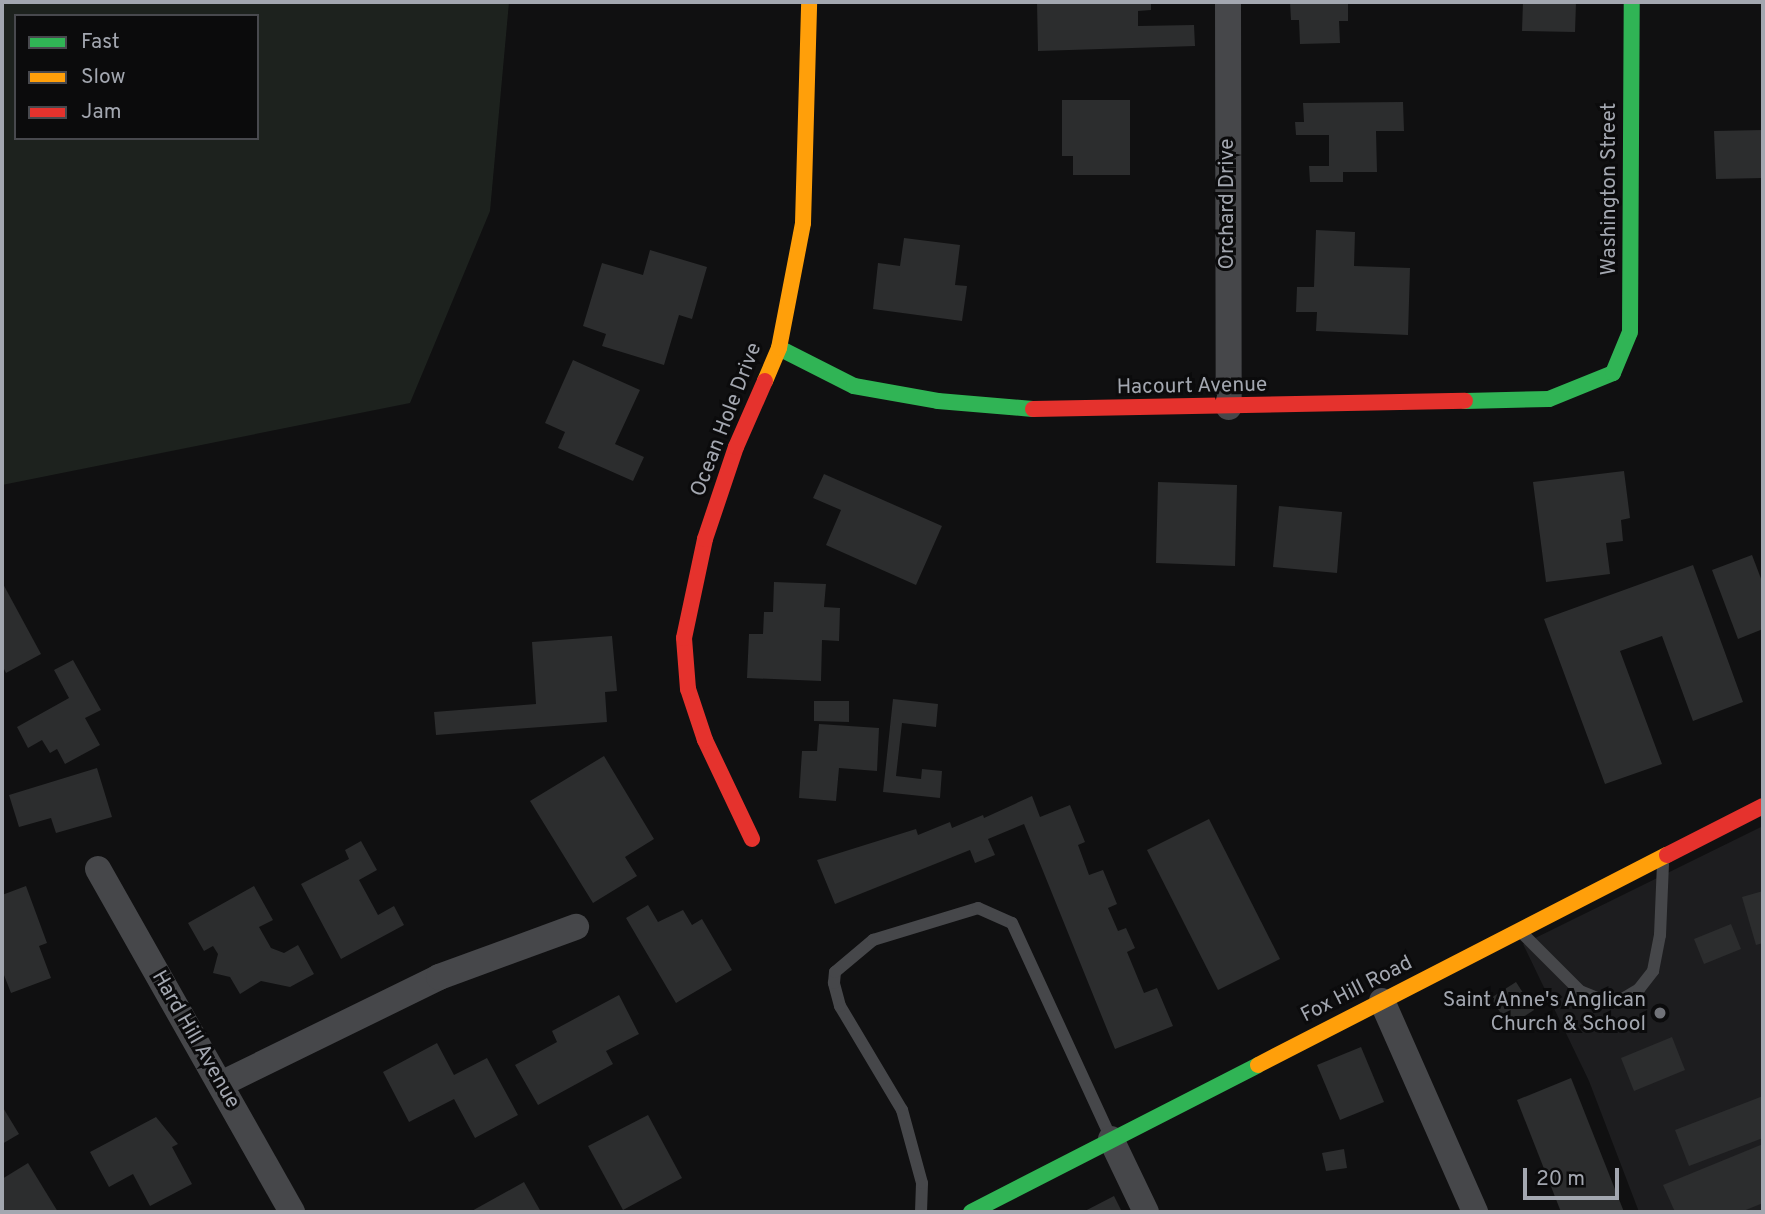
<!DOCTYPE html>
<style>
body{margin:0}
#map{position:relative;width:1765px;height:1214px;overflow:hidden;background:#101011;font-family:Overpass,sans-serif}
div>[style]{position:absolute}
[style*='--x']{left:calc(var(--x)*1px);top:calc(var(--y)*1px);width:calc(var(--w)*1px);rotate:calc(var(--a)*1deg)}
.built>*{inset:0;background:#1d1d1f}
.green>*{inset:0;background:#1d221e}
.building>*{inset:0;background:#2c2d2e}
.lane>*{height:12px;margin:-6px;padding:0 6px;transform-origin:6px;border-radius:6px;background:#46474a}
.street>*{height:26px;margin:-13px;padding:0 13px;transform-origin:13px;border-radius:13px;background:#46474a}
.fast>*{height:16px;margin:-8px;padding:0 8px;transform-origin:8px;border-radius:8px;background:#30b455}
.slow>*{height:16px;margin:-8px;padding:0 8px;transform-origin:8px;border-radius:8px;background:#ff9f0a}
.jam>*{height:16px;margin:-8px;padding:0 8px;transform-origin:8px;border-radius:8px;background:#e5322d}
.dots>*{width:19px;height:19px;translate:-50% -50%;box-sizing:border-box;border:4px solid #0b0b0c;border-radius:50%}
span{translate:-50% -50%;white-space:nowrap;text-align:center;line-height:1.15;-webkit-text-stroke:6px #0b0b0c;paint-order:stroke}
.street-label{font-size:21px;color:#a3a7b0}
.poi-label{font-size:21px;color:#a3a7b0}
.right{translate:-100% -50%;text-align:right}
.frame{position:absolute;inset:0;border:4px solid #a3a7b0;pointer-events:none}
.legend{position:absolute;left:14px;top:14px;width:245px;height:126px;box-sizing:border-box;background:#0b0b0c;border:2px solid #48494e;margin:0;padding:9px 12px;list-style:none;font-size:21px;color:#a3a7b0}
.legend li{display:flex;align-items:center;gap:14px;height:35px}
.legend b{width:35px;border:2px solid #48494e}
.scale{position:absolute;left:1523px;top:1168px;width:96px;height:32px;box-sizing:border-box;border:4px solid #a3a7b0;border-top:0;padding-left:9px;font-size:21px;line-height:24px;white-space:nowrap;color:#a3a7b0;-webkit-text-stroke:5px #0b0b0c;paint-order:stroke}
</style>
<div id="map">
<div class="built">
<i style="clip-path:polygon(1763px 826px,1763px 1212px,1639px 1212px,1589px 1081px,1523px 944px)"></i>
</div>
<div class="green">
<i style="clip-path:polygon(evenodd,2px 2px,509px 2px,490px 211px,410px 403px,2px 485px,2px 2px,16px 16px,257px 16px,257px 138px,16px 138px,16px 16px)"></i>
</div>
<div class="building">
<i style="clip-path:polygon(1037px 2px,1151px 2px,1151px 10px,1138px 11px,1138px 26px,1194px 25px,1195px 46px,1038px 51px)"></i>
<i style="clip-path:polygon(1290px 2px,1348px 2px,1348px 21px,1339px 21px,1340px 43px,1300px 44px,1299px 20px,1291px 20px)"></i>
<i style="clip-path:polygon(1523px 2px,1576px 2px,1575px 32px,1522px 31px)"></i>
<i style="clip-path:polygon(1062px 100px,1130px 100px,1130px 175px,1073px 175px,1073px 156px,1062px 156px)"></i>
<i style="clip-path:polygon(1403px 102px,1404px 131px,1376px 131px,1377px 172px,1343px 172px,1343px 182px,1310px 182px,1309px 166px,1329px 166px,1329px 135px,1296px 135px,1295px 122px,1304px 122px,1303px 103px)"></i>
<i style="clip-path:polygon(1763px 130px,1763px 178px,1716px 179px,1714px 131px)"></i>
<i style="clip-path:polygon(1316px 230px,1355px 232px,1354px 266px,1410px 268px,1408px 335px,1316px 331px,1317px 312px,1296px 312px,1297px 287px,1314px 287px)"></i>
<i style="clip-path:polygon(904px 238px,960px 245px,955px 285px,967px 286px,962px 321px,873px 309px,878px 263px,900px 266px)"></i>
<i style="clip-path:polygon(650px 250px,707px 267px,692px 319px,679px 315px,664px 365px,602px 346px,606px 334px,583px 326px,602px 263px,643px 275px)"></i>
<i style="clip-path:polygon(573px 360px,640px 390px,615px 444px,644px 457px,633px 481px,558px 448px,565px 432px,545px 423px)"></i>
<i style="clip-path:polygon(1624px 471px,1630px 518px,1621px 520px,1623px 541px,1606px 543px,1610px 574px,1546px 582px,1533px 482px)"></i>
<i style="clip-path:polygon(824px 474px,942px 526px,916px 585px,826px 545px,841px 510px,813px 498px)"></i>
<i style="clip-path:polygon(1158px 482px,1237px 485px,1235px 566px,1156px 563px)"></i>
<i style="clip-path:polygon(1279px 506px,1342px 512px,1337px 573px,1273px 567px)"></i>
<i style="clip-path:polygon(1752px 555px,1763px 584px,1763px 629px,1738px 639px,1712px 570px)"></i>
<i style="clip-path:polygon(1693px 565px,1743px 702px,1693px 721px,1662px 636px,1620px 651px,1662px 764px,1605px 784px,1544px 619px)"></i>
<i style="clip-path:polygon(2px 582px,41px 654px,6px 673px,2px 665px)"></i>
<i style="clip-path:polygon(774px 582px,826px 584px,824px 607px,840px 608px,839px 641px,822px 640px,821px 681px,747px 678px,749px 634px,763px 634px,764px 612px,773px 612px)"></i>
<i style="clip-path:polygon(612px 636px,617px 691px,605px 692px,607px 722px,436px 735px,434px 712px,536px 704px,532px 642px)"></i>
<i style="clip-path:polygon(73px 660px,101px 710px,85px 718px,100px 745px,65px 764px,57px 749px,50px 753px,42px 740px,28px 748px,17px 727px,69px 698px,54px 670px)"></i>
<i style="clip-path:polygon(893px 699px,938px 704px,936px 727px,902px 723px,896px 776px,921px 779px,922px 769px,942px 771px,940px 798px,883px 792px)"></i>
<i style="clip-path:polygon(814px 701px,849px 701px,849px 722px,814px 721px)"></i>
<i style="clip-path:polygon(819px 724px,879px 728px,877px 771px,839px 768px,836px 801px,799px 798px,802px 751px,817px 751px)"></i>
<i style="clip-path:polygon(604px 756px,654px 839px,625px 857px,637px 876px,593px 903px,530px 801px)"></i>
<i style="clip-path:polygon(97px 768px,112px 817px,56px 833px,51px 818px,19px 827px,9px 795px)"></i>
<i style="clip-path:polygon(1032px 796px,1040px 817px,1070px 805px,1085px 842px,1078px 845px,1089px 875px,1103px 870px,1117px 904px,1108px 908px,1118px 931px,1126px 928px,1135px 948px,1127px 952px,1144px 993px,1157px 988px,1173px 1026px,1115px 1049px,1024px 824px,988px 839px,995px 855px,975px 863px,970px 850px,835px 904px,817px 860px,916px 829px,918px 835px,950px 822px,952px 828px,983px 815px,984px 818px)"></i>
<i style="clip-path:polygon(1209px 819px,1280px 959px,1218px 990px,1147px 850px)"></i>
<i style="clip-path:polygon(361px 841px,377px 870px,359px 880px,378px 915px,394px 906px,404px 925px,341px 959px,301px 884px,349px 859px,345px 850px)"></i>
<i style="clip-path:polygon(26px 886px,47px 943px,39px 946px,51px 978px,11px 993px,2px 970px,2px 895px)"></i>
<i style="clip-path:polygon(254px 886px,273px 920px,259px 927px,271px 948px,284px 953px,298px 945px,314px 974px,290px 987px,261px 981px,240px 994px,230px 977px,213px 973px,218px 954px,213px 946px,204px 951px,188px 923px)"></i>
<i style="clip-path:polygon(1763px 891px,1763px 943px,1756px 945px,1742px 897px)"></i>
<i style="clip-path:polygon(648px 905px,658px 922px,683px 910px,692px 925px,702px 919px,732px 970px,676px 1003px,626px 918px)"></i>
<i style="clip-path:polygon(1731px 924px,1741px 949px,1704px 964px,1694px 939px)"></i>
<i style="clip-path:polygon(1516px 982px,1534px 1010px,1509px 1026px,1491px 998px)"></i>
<i style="clip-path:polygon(619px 995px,639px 1034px,606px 1051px,613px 1064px,538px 1105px,515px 1065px,557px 1042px,552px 1031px)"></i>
<i style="clip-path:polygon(1672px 1037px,1685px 1070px,1634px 1091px,1621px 1058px)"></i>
<i style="clip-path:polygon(437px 1043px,454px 1075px,487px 1058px,518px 1115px,475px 1138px,454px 1099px,409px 1122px,383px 1072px)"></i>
<i style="clip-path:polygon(1361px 1047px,1384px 1102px,1340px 1120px,1317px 1065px)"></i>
<i style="clip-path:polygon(1571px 1078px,1624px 1212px,1561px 1212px,1517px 1100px)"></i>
<i style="clip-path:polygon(1763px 1096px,1763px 1138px,1689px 1166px,1675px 1130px)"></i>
<i style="clip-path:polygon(2px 1106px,19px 1134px,2px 1144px)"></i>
<i style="clip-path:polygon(648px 1115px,682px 1178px,623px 1210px,588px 1146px)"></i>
<i style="clip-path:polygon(156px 1117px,178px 1144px,172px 1147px,192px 1184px,150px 1206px,133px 1174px,109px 1187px,90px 1152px)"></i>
<i style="clip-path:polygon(1763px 1144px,1763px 1203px,1741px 1212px,1675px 1212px,1663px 1185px)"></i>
<i style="clip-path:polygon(1344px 1149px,1347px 1168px,1326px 1171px,1322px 1153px)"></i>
<i style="clip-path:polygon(28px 1163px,58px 1212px,2px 1212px,2px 1179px)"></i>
<i style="clip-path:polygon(524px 1182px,541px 1212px,470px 1212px)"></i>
<i style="clip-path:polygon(1114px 1196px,1122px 1212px,1083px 1212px)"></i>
</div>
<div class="lane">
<i style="--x:1522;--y:933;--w:82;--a:45"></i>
<i style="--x:1580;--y:991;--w:24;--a:22"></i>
<i style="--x:1602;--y:1000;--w:19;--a:0"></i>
<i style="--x:1621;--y:1000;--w:21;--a:-31"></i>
<i style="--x:1639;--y:989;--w:23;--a:-52"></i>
<i style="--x:1653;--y:971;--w:37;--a:-79"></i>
<i style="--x:1660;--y:935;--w:73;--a:-87.6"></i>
<i style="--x:921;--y:1212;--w:29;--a:-88"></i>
<i style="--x:922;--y:1183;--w:76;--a:-105.3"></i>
<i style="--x:902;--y:1110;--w:121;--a:-120.8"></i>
<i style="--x:840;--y:1006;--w:24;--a:-105"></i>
<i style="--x:834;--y:983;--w:11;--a:-85"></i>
<i style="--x:835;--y:972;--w:50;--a:-40.1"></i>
<i style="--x:873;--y:940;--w:110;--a:-16.9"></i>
<i style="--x:978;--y:908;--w:37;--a:24"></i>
<i style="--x:1012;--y:923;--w:234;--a:65.3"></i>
</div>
<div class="street">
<i style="--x:1228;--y:2;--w:405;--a:89.9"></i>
<i style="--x:98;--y:869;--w:394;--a:60.5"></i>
<i style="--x:1382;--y:1001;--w:231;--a:66.2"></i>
<i style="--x:221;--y:1084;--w:243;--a:-26.1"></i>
<i style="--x:439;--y:977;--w:146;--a:-20.1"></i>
<i style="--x:1111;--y:1139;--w:81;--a:64.4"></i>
</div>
<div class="fast">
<i style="--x:779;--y:348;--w:84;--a:26.9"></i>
<i style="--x:854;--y:386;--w:85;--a:10.1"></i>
<i style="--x:938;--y:401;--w:95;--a:4.8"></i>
<i style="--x:1465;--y:401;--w:84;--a:-1.4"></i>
<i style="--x:1549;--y:399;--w:69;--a:-22.1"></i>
<i style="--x:1613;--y:373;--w:44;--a:-67.5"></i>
<i style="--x:1630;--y:332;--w:330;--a:-89.7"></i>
<i style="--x:971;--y:1212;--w:322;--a:-27.1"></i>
</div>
<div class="slow">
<i style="--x:765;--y:381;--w:36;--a:-67"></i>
<i style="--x:779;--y:348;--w:127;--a:-79.1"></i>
<i style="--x:803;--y:223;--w:221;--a:-88.4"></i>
<i style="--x:1258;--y:1065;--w:460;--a:-27.2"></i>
</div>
<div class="jam">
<i style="--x:1033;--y:409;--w:432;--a:-1.1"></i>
<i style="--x:752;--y:839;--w:110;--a:-115.4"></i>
<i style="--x:705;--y:740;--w:54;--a:-108.4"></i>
<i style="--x:688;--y:689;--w:51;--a:-94.5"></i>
<i style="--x:684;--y:638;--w:101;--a:-78"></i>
<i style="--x:705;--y:539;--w:97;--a:-71.4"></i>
<i style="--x:736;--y:447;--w:72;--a:-66.3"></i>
<i style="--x:1667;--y:855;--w:108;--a:-27"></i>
</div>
<div class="dots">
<i style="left:1660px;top:1013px;background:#707278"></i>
</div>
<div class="street-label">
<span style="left:1610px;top:189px;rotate:-90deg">Washington Street</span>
<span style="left:1228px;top:204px;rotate:-90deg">Orchard Drive</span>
<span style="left:1192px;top:387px;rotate:-1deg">Hacourt Avenue</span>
<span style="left:727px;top:420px;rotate:-69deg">Ocean Hole Drive</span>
<span style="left:1357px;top:990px;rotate:-27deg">Fox Hill Road</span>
<span style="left:195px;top:1040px;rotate:60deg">Hard Hill Avenue</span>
</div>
<div class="poi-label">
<span class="right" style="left:1646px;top:1013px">Saint Anne's Anglican<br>Church &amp; School</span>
</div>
<div class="frame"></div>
<ul class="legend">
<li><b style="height:9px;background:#30b455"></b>Fast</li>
<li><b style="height:9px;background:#ff9f0a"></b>Slow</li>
<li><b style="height:9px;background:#e5322d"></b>Jam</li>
</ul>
<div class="scale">20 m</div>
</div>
